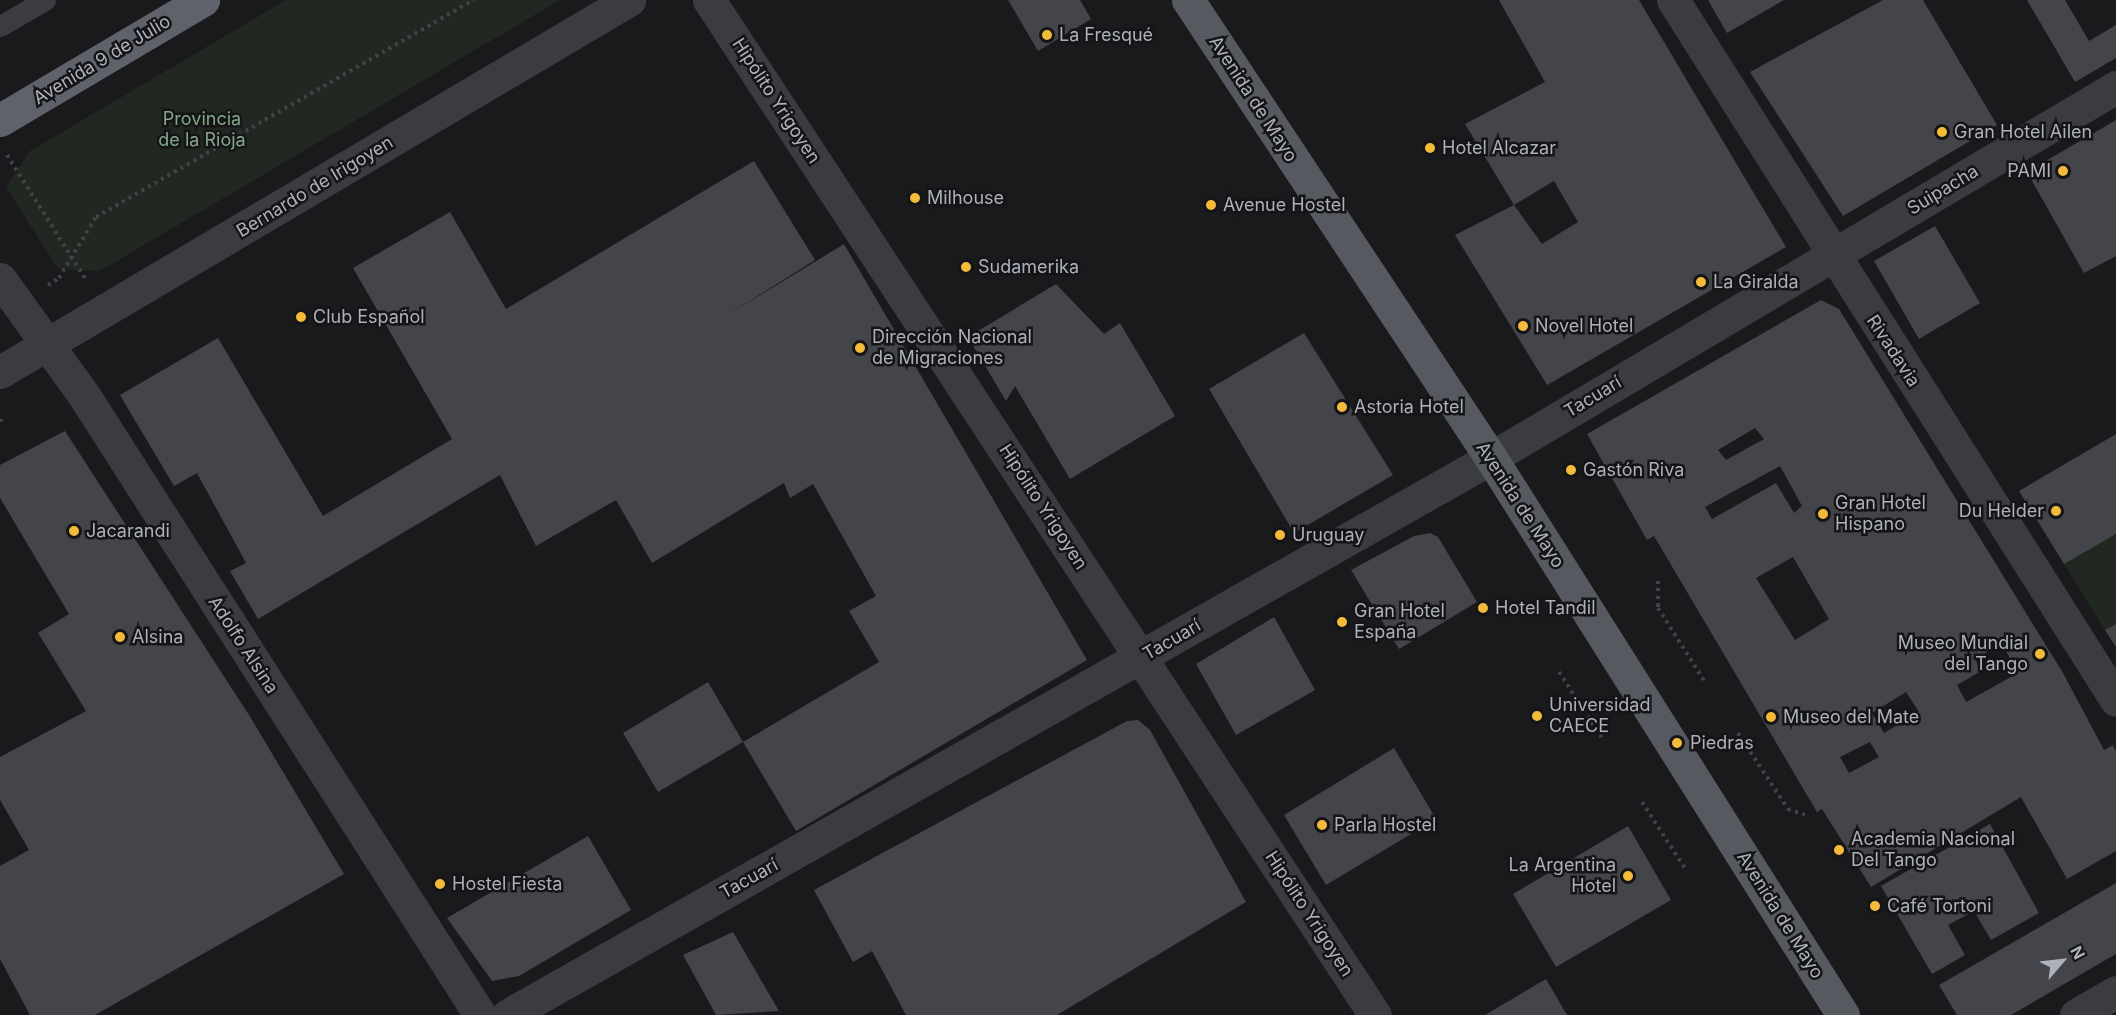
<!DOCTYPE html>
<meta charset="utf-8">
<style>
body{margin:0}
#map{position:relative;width:2116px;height:1015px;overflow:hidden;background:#1a1a1d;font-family:Inter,sans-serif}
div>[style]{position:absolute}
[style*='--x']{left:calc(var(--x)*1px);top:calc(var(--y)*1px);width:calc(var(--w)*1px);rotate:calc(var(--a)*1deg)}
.green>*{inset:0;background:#202821}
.building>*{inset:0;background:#44454a}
.path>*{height:4px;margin-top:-2px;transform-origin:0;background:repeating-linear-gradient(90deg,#414349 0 3px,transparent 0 7.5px)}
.service>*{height:21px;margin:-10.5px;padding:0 10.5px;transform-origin:10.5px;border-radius:10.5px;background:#3b3c42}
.minor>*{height:33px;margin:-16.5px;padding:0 16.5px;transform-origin:16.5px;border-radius:16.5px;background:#3b3c42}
.tertiary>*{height:33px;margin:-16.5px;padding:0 16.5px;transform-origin:16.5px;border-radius:16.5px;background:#3b3c42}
.primary>*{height:33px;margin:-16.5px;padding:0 16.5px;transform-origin:16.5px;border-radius:16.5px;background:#575961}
.trunk>*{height:33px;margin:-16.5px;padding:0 16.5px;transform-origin:16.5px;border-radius:16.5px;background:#5f626a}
.dots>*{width:16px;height:16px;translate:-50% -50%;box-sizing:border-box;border:3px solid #151518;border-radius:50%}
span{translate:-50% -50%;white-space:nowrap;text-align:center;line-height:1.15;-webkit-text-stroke:5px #151518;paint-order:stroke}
.poi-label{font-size:18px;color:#adb1bc}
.left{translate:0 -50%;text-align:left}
.right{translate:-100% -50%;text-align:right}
.street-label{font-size:18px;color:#adb1bc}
.park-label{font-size:18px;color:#84a787}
.north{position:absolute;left:2032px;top:931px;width:60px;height:60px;-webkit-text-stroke:4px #151518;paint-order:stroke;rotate:62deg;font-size:16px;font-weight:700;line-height:24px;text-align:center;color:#adb1bc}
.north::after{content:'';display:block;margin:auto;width:21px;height:27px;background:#adb1bc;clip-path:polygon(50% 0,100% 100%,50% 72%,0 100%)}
</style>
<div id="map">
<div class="green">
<i style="clip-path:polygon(286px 0,560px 0,100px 271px,58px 269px,6px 187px,30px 151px)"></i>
<i style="clip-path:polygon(2116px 534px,2116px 624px,2105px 630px,2064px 564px)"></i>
</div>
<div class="building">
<i style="clip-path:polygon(1008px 0,1080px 0,1091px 19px,1038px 51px)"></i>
<i style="clip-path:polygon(evenodd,1499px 0,1639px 0,1786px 247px,1547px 385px,1455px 235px,1514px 205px,1465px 124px,1545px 82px,1499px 0,1554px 181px,1578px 222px,1542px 244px,1514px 205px,1554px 181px)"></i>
<i style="clip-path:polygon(1708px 0,1784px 0,1727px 33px)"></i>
<i style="clip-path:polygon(1883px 0,1923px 0,1997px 125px,1843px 216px,1750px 72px)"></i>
<i style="clip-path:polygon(2027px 0,2065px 0,2089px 41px,2116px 25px,2116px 58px,2075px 82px)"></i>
<i style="clip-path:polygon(2116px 120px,2116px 256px,2084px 273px,2027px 172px)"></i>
<i style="clip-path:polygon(754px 161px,815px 260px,724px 317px,844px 244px,1087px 660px,796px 831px,743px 742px,658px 792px,623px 733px,708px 682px,743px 742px,879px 662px,849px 611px,876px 596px,813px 484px,790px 498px,784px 483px,652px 563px,616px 500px,536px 546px,500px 475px,258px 619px,230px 571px,246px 563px,197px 473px,174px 486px,120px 395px,218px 338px,323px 516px,452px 439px,353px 268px,450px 212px,506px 309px)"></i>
<i style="clip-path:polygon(1935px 226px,1980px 303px,1919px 339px,1874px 261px)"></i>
<i style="clip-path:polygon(1056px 284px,1104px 334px,1120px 323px,1175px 416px,1070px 479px,1015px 386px,1006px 401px,968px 337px)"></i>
<i style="clip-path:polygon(evenodd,1821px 300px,1839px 309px,2063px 673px,2104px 750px,2113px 745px,2116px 751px,2116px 851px,2067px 879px,2021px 797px,1871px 887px,1822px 809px,1817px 812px,1654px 536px,1647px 540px,1587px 434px,1821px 300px,1755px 428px,1764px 439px,1726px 460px,1718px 450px,1755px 428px,1821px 300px,1780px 466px,1802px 506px,1794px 513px,1776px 483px,1712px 519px,1705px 507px,1780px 466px,1821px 300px,1793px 557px,1829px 619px,1795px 640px,1756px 578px,1793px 557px,1821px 300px,2002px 644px,2018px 673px,1966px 702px,1957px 685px,1981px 671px,1975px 659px,2002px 644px,1821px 300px,1906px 692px,1919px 712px,1884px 733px,1872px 713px,1906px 692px,1821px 300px,1870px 742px,1879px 757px,1849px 773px,1840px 757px,1870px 742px)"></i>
<i style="clip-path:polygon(1304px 333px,1393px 475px,1294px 533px,1209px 389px)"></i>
<i style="clip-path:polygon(65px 431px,249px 715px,344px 874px,95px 1015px,30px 1015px,0 959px,0 866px,29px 850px,0 800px,0 757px,86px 711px,38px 633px,69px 614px,0 498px,0 465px)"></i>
<i style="clip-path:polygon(2116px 434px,2116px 534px,2064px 564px,2019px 491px)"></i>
<i style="clip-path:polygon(1430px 533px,1438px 537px,1477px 602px,1399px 649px,1351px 570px,1414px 536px)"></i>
<i style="clip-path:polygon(1274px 617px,1315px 690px,1236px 735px,1196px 664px)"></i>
<i style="clip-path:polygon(2116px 624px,2116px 647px,2105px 630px)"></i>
<i style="clip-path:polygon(1138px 720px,1150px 730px,1246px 902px,1057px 1015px,906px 1015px,872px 951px,853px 962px,814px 890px,1127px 721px)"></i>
<i style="clip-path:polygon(1394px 748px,1436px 819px,1326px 885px,1284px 815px)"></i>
<i style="clip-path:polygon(1990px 824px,2039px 913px,1991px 940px,1974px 911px,1948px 925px,1965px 955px,1932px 974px,1881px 886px)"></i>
<i style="clip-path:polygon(1628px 826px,1671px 900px,1556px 967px,1513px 894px)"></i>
<i style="clip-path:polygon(588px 836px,631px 910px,519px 976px,492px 981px,447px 918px)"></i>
<i style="clip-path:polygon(2116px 883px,2116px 954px,2011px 1015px,1957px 1015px,1939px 985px)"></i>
<i style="clip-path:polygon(733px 932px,779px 1011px,716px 1015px,683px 955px)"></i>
<i style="clip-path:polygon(1546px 979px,1567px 1015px,1485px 1015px)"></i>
</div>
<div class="path">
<i style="--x:7;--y:155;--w:148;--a:57.7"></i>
<i style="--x:48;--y:285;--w:13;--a:-32"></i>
<i style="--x:59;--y:278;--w:71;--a:-58.8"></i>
<i style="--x:96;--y:217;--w:436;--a:-29.9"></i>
<i style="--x:0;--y:419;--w:4;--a:56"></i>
<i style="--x:1658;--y:581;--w:27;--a:90"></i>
<i style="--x:1658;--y:608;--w:88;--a:57.6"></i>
<i style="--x:1559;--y:672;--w:82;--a:56.9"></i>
<i style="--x:1738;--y:733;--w:91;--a:56.7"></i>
<i style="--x:1788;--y:809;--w:18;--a:19"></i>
<i style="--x:1642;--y:802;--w:81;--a:57.1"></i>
</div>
<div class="service">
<i style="--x:0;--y:26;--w:52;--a:-30"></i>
</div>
<div class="minor">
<i style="--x:709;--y:0;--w:1214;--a:56.73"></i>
<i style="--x:1673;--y:0;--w:828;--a:57.67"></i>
<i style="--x:0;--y:279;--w:145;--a:54.2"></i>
<i style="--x:85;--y:397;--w:733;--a:57.41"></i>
<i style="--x:508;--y:1015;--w:1130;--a:-29.54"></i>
<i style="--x:1491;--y:458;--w:727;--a:-30.69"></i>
<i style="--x:2076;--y:1015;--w:46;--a:-29.9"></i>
</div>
<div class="tertiary">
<i style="--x:0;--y:372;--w:731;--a:-30.6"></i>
</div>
<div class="primary">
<i style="--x:1188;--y:0;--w:549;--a:56.51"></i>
<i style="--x:1491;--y:458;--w:659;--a:57.71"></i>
</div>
<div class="trunk">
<i style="--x:0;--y:120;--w:236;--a:-30.6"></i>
</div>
<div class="dots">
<i style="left:1047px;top:35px;background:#f4bb3b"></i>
<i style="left:1942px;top:132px;background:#f4bb3b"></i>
<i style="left:1430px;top:148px;background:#f4bb3b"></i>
<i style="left:2063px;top:171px;background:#f4bb3b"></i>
<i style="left:915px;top:198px;background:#f4bb3b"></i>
<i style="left:1211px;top:205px;background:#f4bb3b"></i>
<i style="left:966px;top:267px;background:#f4bb3b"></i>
<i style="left:1701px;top:282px;background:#f4bb3b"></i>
<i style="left:301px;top:317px;background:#f4bb3b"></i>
<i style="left:1523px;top:326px;background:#f4bb3b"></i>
<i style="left:860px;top:348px;background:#f4bb3b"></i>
<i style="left:1342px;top:407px;background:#f4bb3b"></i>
<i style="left:1571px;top:470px;background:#f4bb3b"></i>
<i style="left:2056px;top:511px;background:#f4bb3b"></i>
<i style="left:1823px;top:514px;background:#f4bb3b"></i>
<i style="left:74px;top:531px;background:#f4bb3b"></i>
<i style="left:1280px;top:535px;background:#f4bb3b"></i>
<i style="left:1483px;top:608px;background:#f4bb3b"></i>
<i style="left:1342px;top:622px;background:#f4bb3b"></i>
<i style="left:120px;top:637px;background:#f4bb3b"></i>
<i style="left:2040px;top:654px;background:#f4bb3b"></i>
<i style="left:1537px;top:716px;background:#f4bb3b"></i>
<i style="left:1771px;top:717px;background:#f4bb3b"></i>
<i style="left:1677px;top:743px;background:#f4bb3b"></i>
<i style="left:1322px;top:825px;background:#f4bb3b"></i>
<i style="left:1839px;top:850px;background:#f4bb3b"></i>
<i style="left:1628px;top:876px;background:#f4bb3b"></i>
<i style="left:440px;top:884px;background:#f4bb3b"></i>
<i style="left:1875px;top:906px;background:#f4bb3b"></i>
</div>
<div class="poi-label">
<span class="left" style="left:1059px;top:35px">La Fresqué</span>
<span class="left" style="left:1954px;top:132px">Gran Hotel Ailen</span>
<span class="left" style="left:1442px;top:148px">Hotel Alcazar</span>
<span class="right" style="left:2051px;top:171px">PAMI</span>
<span class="left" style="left:927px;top:198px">Milhouse</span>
<span class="left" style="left:1223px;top:205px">Avenue Hostel</span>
<span class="left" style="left:978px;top:267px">Sudamerika</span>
<span class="left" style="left:1713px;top:282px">La Giralda</span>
<span class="left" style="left:313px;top:317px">Club Español</span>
<span class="left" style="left:1535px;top:326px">Novel Hotel</span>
<span class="left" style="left:872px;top:348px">Dirección Nacional<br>de Migraciones</span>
<span class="left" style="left:1354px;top:407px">Astoria Hotel</span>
<span class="left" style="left:1583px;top:470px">Gastón Riva</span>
<span class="left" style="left:1835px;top:514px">Gran Hotel<br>Hispano</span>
<span class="right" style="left:2044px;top:511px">Du Helder</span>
<span class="left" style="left:86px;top:531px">Jacarandi</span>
<span class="left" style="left:1292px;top:535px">Uruguay</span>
<span class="left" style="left:1495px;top:608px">Hotel Tandil</span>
<span class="left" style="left:1354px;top:622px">Gran Hotel<br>España</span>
<span class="left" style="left:132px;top:637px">Alsina</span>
<span class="right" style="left:2028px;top:654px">Museo Mundial<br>del Tango</span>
<span class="left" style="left:1549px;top:716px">Universidad<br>CAECE</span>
<span class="left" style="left:1783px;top:717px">Museo del Mate</span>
<span class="left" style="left:1690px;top:743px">Piedras</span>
<span class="left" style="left:1334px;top:825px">Parla Hostel</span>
<span class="left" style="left:1851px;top:850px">Academia Nacional<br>Del Tango</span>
<span class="right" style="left:1616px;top:876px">La Argentina<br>Hotel</span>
<span class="left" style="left:452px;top:884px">Hostel Fiesta</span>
<span class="left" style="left:1887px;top:906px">Café Tortoni</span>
</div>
<div class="street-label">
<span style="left:102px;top:60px;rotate:-31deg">Avenida 9 de Julio</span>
<span style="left:1253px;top:99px;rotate:57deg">Avenida de Mayo</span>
<span style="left:776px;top:101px;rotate:57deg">Hipólito Yrigoyen</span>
<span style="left:315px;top:187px;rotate:-31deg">Bernardo de Irigoyen</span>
<span style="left:1943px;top:190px;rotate:-31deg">Suipacha</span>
<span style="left:1893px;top:351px;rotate:57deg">Rivadavia</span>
<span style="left:1593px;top:397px;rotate:-31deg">Tacuarí</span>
<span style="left:1520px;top:505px;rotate:57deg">Avenida de Mayo</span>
<span style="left:1043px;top:507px;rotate:57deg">Hipólito Yrigoyen</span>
<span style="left:1172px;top:640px;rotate:-30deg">Tacuarí</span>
<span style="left:243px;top:645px;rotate:57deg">Adolfo Alsina</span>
<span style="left:749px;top:879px;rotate:-29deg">Tacuarí</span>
<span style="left:1309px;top:914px;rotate:57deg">Hipólito Yrigoyen</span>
<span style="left:1780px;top:915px;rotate:58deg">Avenida de Mayo</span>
</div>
<div class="park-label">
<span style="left:202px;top:130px">Provincia<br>de la Rioja</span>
</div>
<div class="north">N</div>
</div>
